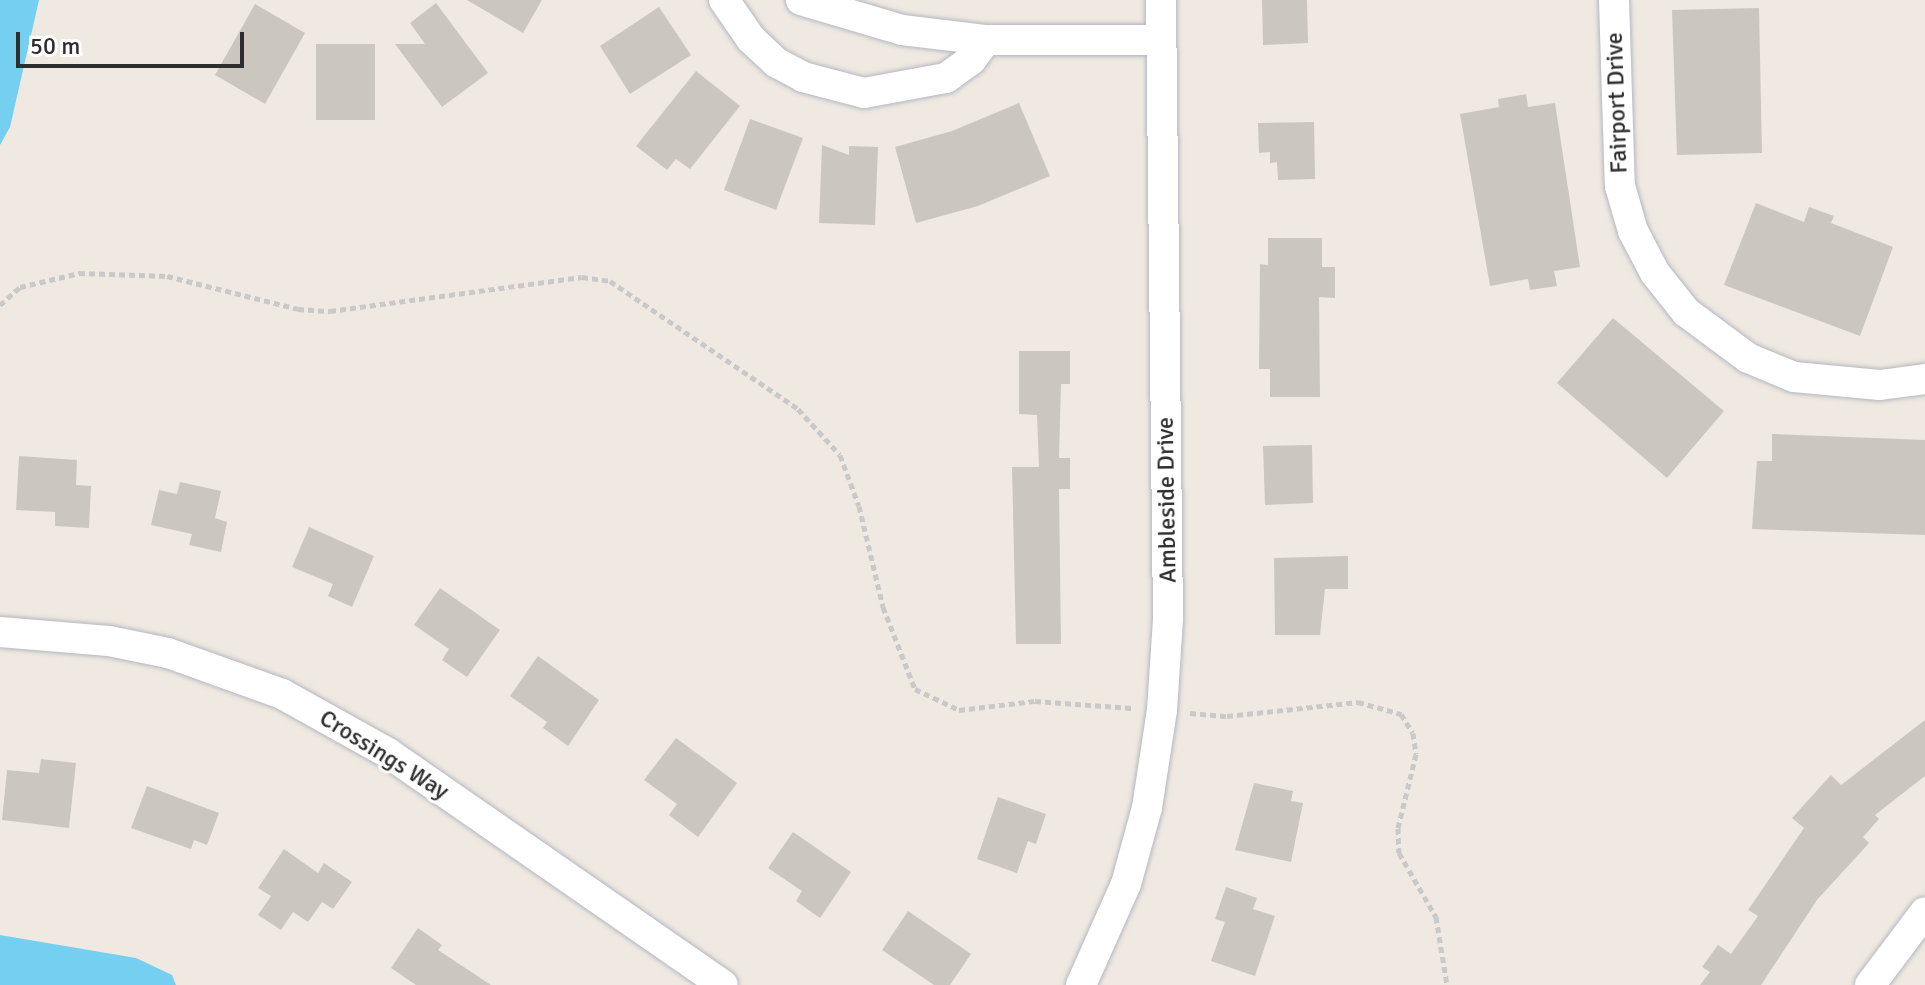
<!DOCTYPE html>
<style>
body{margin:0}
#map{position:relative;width:1925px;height:985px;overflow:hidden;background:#efe9e1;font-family:Signika,sans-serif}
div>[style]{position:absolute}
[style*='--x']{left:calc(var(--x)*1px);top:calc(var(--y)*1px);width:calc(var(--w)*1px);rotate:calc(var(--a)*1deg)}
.water>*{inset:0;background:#75cff0}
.building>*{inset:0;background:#cbc7bf}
.path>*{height:5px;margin-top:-2.5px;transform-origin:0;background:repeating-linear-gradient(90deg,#c9c9c9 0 6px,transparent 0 10px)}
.roads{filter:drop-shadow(0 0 2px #b4b7c1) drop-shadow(0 0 2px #b4b7c1)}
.street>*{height:30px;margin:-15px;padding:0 15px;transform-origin:15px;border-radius:15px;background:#fff}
span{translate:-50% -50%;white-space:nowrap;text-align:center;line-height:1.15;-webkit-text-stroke:6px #fff;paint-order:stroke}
.street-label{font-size:24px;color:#2e2e2e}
.scale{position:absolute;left:16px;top:32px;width:228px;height:36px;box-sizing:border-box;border:4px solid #2e2e2e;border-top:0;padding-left:10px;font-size:24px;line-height:28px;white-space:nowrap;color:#2e2e2e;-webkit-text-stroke:6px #fff;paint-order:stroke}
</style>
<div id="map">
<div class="water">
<i style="clip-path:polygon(0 0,39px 0,10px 127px,0 145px)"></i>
<i style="clip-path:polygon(0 935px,136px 958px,172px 975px,176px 985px,0 985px)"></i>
</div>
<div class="building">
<i style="clip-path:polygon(467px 0,542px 0,523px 33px)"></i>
<i style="clip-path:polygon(1262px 0,1307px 0,1308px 43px,1263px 45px)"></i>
<i style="clip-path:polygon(436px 3px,488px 73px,442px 107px,395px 44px,425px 44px,410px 23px)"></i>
<i style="clip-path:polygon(255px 4px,305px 33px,265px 104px,215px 75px)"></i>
<i style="clip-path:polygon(659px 7px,691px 55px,630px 94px,600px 46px)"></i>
<i style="clip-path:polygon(1759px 8px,1762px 153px,1677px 155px,1672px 10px)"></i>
<i style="clip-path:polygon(316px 44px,375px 44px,375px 120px,316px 120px)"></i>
<i style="clip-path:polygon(696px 71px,740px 106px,690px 169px,676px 159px,667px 170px,636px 146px)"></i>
<i style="clip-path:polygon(1526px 94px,1528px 107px,1555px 103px,1580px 267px,1554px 271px,1557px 286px,1530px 290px,1528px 279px,1490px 286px,1460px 114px,1499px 107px,1498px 99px)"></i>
<i style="clip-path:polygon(1019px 103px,1050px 176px,978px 206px,916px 223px,895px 147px,952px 131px)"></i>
<i style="clip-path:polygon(750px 119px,803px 138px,776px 210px,724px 190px)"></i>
<i style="clip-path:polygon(1314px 122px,1315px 179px,1278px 180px,1277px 162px,1270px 163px,1270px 152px,1259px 153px,1258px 123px)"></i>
<i style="clip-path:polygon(822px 145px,849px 155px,849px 146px,878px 147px,875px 225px,819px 223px)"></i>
<i style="clip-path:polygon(1756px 203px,1804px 222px,1809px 207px,1834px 216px,1831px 223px,1893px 247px,1860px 336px,1724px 285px)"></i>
<i style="clip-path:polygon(1268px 238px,1322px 238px,1322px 267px,1335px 267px,1335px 298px,1319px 297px,1320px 397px,1270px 397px,1270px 369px,1259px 369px,1260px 264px,1268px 265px)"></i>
<i style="clip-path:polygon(1613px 318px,1724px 411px,1667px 478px,1557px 383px)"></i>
<i style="clip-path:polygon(1019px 351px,1070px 351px,1070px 384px,1061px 384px,1059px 458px,1070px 458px,1070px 489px,1059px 489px,1061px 644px,1016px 644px,1012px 467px,1039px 467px,1037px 415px,1019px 414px)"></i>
<i style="clip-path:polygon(1772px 434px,1925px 440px,1925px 535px,1752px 529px,1757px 461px,1772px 461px)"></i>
<i style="clip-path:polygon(1312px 445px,1313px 503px,1265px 505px,1263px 446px)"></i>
<i style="clip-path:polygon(19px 456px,77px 460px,76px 485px,91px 486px,89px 528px,55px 526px,55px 512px,16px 510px)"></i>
<i style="clip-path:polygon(180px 482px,221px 491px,215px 518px,227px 522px,221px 552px,189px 545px,192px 534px,151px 525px,159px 490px,177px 494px)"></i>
<i style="clip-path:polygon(309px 527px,374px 556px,352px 607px,328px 596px,333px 584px,292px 567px)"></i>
<i style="clip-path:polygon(1348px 556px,1348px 589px,1325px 589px,1320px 635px,1275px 635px,1274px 558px)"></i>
<i style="clip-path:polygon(440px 588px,500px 630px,467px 677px,442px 660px,449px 649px,414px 625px)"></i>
<i style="clip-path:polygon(538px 656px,599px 700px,568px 746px,543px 728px,547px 722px,510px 696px)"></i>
<i style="clip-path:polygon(1925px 720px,1925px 776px,1875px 815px,1879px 819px,1863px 837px,1869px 843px,1817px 900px,1761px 985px,1700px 985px,1710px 972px,1702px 967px,1718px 945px,1731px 954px,1758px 916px,1748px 910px,1804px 828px,1792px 818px,1831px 775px,1841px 785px)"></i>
<i style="clip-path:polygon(676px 738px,737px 783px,698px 837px,669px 815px,677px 804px,644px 780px)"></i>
<i style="clip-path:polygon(41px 759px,76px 763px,69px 828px,2px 820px,7px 770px,39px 773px)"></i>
<i style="clip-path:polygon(1254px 783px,1293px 791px,1291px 801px,1303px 803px,1291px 862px,1235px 850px)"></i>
<i style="clip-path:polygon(147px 786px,219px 813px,207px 845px,194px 840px,191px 849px,131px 828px)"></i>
<i style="clip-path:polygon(998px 797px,1046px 814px,1036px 844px,1028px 841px,1017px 873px,977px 859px)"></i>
<i style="clip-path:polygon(793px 832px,851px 872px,820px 918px,796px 901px,802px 891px,768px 868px)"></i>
<i style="clip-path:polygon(284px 849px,318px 873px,324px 863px,352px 882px,333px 909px,322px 902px,308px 922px,293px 912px,281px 930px,258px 915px,271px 896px,258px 888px)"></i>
<i style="clip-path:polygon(1226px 887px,1257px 898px,1253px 909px,1275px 916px,1255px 976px,1211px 961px,1225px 922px,1215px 919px)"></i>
<i style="clip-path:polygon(908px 911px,971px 954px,950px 985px,934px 985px,882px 950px)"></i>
<i style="clip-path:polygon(418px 928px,442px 945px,438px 950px,491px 985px,416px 985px,391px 968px)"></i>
</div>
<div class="path">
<i style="--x:0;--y:305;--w:27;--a:-42"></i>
<i style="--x:20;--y:287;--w:61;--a:-13.3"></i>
<i style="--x:79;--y:273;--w:88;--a:2"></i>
<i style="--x:167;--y:276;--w:135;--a:14.1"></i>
<i style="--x:298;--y:309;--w:32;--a:4"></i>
<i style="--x:330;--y:311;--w:254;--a:-7.7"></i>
<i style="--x:582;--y:277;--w:28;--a:8"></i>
<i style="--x:610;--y:281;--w:227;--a:34.2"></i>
<i style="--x:798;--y:409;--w:62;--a:47.6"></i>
<i style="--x:840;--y:455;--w:54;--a:69.6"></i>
<i style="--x:859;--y:506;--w:104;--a:76.6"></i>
<i style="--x:883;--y:607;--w:88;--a:68.7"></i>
<i style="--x:915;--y:689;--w:49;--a:25.5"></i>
<i style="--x:959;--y:710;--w:77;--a:-6.8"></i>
<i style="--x:1035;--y:701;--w:97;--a:4.1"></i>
<i style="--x:1190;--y:713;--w:37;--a:5"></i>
<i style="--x:1227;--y:716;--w:132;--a:-6.1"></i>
<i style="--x:1358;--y:702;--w:45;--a:15.6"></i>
<i style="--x:1401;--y:714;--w:22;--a:58"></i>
<i style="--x:1413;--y:733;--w:21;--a:82"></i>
<i style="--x:1416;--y:754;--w:76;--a:103.7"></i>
<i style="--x:1398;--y:828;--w:25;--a:88"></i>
<i style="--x:1399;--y:853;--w:74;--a:60"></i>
<i style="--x:1436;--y:917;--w:69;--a:80.8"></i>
</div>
<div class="roads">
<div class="street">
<i style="--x:724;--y:0;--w:47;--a:55.3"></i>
<i style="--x:751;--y:39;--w:35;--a:43"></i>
<i style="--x:777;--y:63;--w:30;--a:28"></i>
<i style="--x:803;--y:77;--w:63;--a:14.7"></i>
<i style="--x:864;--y:93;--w:83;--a:-10.4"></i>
<i style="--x:946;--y:78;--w:31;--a:-36"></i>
<i style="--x:971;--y:60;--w:25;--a:-53"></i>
<i style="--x:801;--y:0;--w:105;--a:16.5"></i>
<i style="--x:902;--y:30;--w:85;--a:6.8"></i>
<i style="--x:986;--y:40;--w:175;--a:0"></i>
<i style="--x:1614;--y:0;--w:186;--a:88.2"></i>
<i style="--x:1620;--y:186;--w:47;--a:73.9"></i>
<i style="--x:1633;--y:231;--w:47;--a:62.4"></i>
<i style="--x:1655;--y:273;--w:50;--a:51.5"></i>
<i style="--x:1686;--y:312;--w:77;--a:36.6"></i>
<i style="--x:1748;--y:358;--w:50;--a:22.4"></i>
<i style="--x:1794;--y:377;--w:86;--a:5.3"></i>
<i style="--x:1880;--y:385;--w:45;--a:-7.6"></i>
<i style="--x:0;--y:632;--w:109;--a:4.7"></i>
<i style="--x:109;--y:641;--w:60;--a:11.5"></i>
<i style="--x:168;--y:653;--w:121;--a:19.8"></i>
<i style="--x:282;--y:694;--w:121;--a:29.1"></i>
<i style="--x:388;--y:753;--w:407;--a:34.7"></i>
<i style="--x:1081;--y:985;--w:111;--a:-66"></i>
<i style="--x:1126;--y:884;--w:79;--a:-74.6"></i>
<i style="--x:1147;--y:808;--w:99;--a:-81.3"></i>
<i style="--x:1162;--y:710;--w:91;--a:-86.2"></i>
<i style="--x:1168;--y:619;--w:619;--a:-90.65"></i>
<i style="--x:1870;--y:985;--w:91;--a:-53"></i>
</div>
</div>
<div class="street-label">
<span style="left:1617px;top:103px;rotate:-92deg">Fairport Drive</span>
<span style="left:1167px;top:500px;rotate:-91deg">Ambleside Drive</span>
<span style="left:384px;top:755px;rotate:32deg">Crossings Way</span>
</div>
<div class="scale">50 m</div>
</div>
